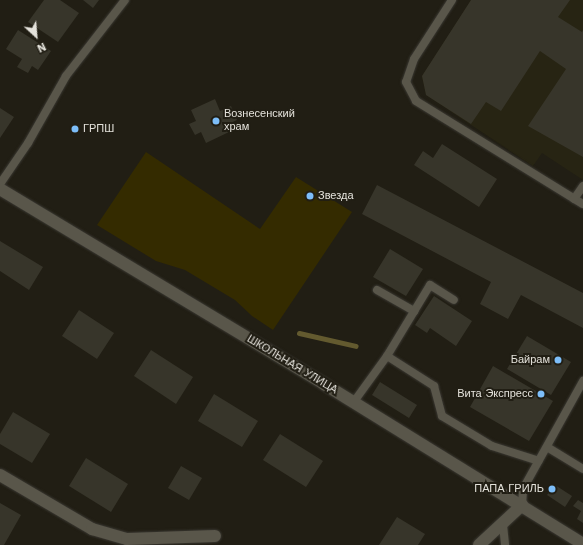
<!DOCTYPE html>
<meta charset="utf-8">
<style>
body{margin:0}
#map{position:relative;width:583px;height:545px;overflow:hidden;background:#211e14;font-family:"Work Sans",sans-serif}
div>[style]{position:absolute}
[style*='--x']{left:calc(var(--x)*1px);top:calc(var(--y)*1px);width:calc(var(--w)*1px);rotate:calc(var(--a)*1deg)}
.built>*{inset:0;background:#272413}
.green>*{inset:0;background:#342b00}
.stream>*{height:5px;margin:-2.5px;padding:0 2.5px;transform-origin:2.5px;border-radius:2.5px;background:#635a2f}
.building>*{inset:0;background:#37352a}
.roads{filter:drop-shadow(0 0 1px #3a3832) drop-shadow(0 0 1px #3a3832)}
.service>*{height:8px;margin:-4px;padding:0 4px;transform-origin:4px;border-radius:4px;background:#59564a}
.minor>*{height:12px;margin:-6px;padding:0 6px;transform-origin:6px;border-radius:6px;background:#59564a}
.tertiary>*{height:12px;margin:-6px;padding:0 6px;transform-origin:6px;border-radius:6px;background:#59564a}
.dots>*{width:11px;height:11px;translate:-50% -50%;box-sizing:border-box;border:2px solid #211e14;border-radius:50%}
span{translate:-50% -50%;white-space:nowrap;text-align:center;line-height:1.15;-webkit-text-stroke:4px #211e14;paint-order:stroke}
.poi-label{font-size:11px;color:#e4e2db}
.left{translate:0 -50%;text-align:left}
.right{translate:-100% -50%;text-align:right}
.street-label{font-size:11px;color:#e4e2db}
.north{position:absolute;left:16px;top:16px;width:40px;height:40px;-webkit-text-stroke:3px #211e14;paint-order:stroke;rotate:154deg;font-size:11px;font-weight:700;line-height:16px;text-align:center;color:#e4e2db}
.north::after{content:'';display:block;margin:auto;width:14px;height:18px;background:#e4e2db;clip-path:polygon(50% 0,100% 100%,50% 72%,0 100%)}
</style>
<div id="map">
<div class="built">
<i style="clip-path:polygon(471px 0,583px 0,583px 180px,542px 153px,533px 166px,426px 95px,422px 76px)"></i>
</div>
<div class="green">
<i style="clip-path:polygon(146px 152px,260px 229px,296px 177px,352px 212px,273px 330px,252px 316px,235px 300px,185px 270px,156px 261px,97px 225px)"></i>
</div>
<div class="stream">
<i style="--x:299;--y:333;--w:58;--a:12.8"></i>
</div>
<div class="building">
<i style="clip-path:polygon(44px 0,60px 0,79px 13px,58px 42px,28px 22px)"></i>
<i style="clip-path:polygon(83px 0,99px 0,93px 8px)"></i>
<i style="clip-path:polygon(471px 0,570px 0,558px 17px,582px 32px,583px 30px,583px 157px,528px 126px,566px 69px,540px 51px,501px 111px,486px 102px,471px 124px,426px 95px,422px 76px)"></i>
<i style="clip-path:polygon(18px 30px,51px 51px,38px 70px,32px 66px,28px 73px,17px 67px,22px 59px,6px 49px)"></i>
<i style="clip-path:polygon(215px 99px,220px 111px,231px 106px,237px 120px,226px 125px,229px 132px,206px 143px,201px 132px,195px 135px,189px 124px,196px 121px,191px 110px)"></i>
<i style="clip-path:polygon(0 108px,14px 117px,0 138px)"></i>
<i style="clip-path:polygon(442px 144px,497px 179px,479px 207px,414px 165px,423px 151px,433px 158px)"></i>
<i style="clip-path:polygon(377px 185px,583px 293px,583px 328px,521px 295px,508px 319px,480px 304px,491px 282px,362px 214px)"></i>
<i style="clip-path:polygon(0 241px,43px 267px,29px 290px,0 271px)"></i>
<i style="clip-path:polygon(390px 249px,423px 269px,406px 296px,373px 277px)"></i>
<i style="clip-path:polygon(434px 296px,472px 321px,456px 346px,430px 328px,427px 333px,415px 325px)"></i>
<i style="clip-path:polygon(79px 310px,114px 333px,97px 359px,62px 336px)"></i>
<i style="clip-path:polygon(527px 336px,571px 362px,551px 395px,507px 369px)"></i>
<i style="clip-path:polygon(151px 350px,193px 377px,176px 404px,134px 376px)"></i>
<i style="clip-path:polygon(493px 366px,553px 401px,529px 441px,470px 407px)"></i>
<i style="clip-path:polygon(380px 382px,417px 405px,409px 418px,372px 395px)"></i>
<i style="clip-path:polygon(214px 394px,258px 421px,242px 447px,198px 421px)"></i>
<i style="clip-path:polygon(13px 412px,50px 434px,32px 463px,0 444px,0 434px)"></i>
<i style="clip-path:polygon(280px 434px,323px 461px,306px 487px,263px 460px)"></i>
<i style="clip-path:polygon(86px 458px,128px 484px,111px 512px,69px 486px)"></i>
<i style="clip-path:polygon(181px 466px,202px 478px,189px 500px,168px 488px)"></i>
<i style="clip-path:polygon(555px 485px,572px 496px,565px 507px,547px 495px)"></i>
<i style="clip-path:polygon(578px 500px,583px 503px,583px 523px,577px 519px,581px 511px,573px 506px)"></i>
<i style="clip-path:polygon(0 503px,21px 515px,4px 545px,0 545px)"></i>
<i style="clip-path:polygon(397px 517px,425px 534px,418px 545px,379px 545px)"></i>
</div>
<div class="roads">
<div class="service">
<i style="--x:452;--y:0;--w:70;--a:122.8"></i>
<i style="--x:414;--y:59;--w:24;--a:109"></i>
<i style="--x:406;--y:82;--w:21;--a:62"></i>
<i style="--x:416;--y:101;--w:196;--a:31.7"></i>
<i style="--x:0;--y:184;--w:50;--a:-55.7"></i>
<i style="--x:28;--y:143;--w:77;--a:-60.4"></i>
<i style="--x:66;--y:76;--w:96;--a:-52.2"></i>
<i style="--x:574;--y:199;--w:16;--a:-55"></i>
<i style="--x:377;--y:290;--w:43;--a:29.6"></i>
<i style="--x:387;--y:356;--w:83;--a:-58.8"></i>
<i style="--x:430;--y:285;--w:28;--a:32"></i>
<i style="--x:353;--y:403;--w:58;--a:-54.1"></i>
<i style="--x:387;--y:356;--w:56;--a:32.6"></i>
<i style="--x:434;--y:386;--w:31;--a:75"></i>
<i style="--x:442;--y:416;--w:58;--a:31"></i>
<i style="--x:492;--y:446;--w:49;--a:17.7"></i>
<i style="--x:547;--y:447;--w:42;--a:31.4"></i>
<i style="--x:522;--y:505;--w:16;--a:-86"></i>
<i style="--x:523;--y:489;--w:124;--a:-60.9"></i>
<i style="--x:503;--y:525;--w:20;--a:84"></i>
</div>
<div class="minor">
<i style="--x:0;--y:475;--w:107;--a:30.4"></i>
<i style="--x:92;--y:529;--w:36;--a:16"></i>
<i style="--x:127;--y:539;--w:88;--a:-2"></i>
<i style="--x:479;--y:545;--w:59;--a:-42.9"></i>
</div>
<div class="tertiary">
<i style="--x:0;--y:189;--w:378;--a:31"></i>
<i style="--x:324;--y:384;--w:304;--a:31.7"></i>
</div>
</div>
<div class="dots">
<i style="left:216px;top:121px;background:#7dbef9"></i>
<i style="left:75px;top:129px;background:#7dbef9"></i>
<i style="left:310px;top:196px;background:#7dbef9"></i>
<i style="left:558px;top:360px;background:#7dbef9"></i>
<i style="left:541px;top:394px;background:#7dbef9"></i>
<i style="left:552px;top:489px;background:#7dbef9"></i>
</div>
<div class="poi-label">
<span class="left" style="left:224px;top:121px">Вознесенский<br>храм</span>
<span class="left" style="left:83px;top:129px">ГРПШ</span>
<span class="left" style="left:318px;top:196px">Звезда</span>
<span class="right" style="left:550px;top:360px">Байрам</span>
<span class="right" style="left:533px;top:394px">Вита Экспресс</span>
<span class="right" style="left:544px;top:489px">ПАПА ГРИЛЬ</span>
</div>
<div class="street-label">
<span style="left:292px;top:365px;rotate:31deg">ШКОЛЬНАЯ УЛИЦА</span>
</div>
<div class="north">N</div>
</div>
